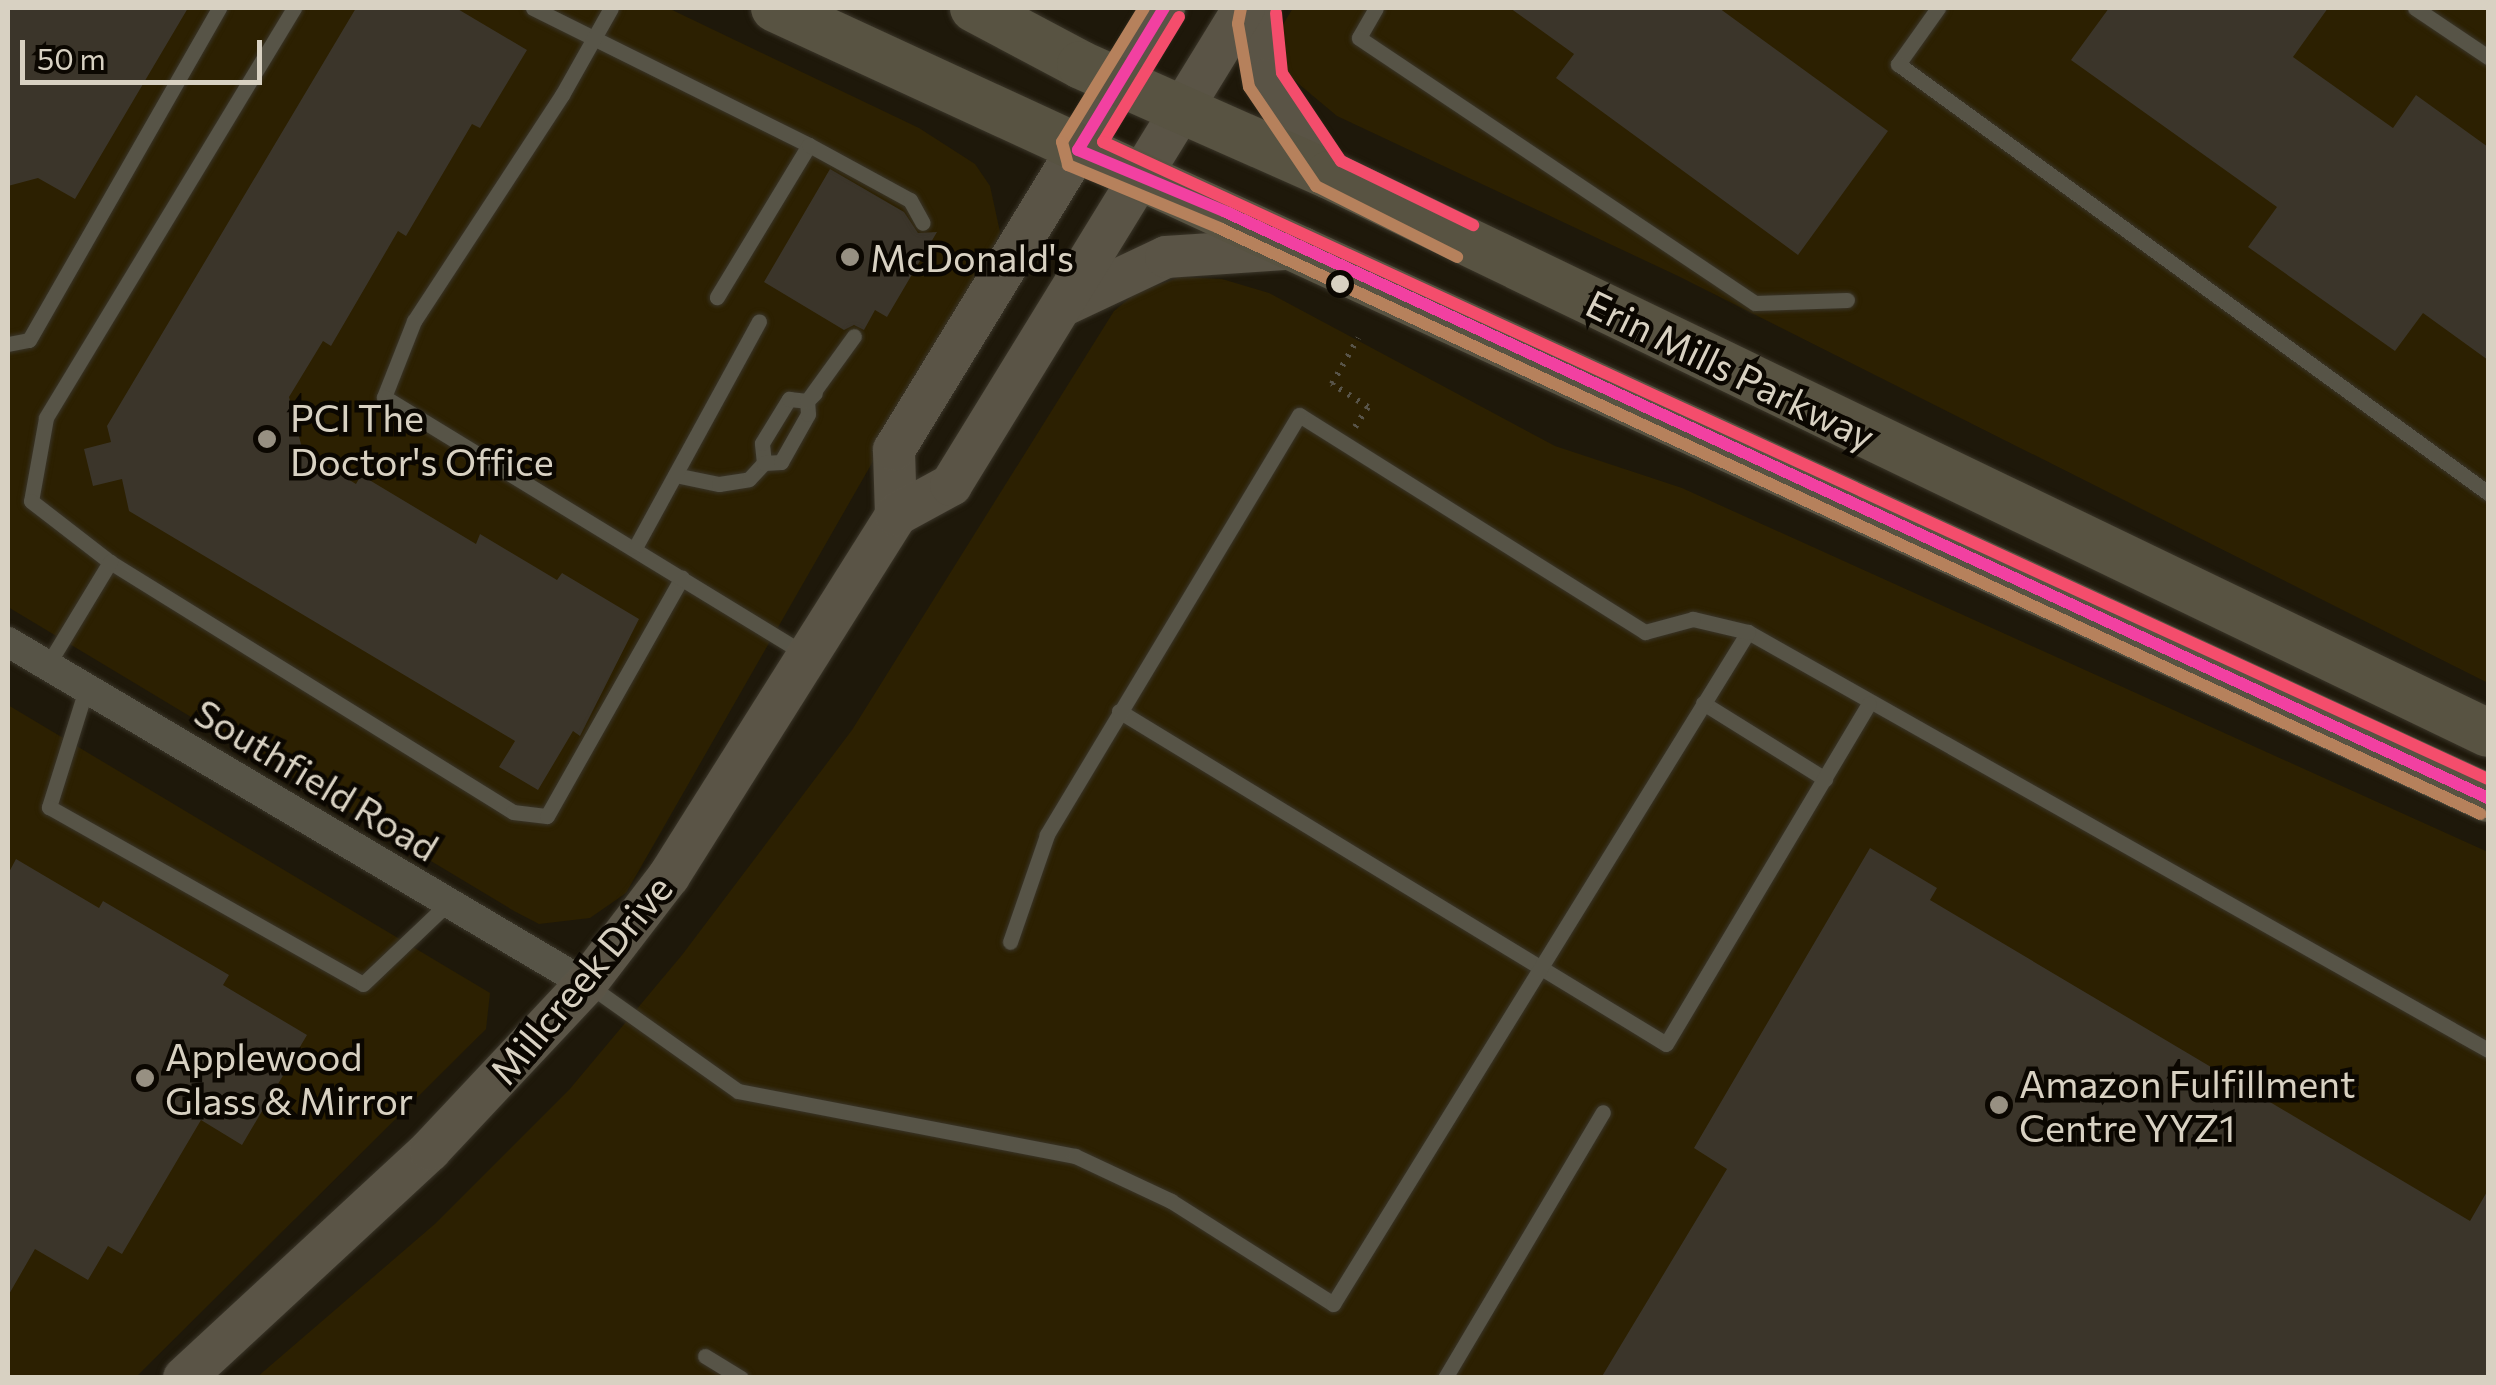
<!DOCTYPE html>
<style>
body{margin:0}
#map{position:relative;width:2496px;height:1385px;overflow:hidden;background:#1e180a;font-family:Commissioner,sans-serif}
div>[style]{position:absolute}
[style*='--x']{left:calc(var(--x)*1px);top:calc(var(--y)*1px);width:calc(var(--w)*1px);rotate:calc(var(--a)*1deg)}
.built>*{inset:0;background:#2c2001}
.building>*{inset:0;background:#3b352a}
.path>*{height:6px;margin-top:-3px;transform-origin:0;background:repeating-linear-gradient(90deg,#585449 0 2.5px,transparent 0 10.5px)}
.roads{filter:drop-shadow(0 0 2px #3a3529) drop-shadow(0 0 2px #3a3529)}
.lane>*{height:15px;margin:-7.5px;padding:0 7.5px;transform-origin:7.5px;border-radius:7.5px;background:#575447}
.street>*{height:30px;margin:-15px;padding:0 15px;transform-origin:15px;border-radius:15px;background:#575447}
.secondary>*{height:42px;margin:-21px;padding:0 21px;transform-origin:21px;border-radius:21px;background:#5a5446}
.primary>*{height:48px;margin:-24px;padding:0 24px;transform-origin:24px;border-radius:24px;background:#585342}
.bus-1>*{height:12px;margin:-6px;padding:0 6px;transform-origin:6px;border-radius:6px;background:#f240a1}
.bus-2>*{height:12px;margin:-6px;padding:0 6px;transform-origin:6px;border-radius:6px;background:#b6815c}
.bus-3>*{height:12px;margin:-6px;padding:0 6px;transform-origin:6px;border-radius:6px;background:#f44d6c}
.dots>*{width:28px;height:28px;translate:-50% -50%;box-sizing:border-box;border:5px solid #0b0701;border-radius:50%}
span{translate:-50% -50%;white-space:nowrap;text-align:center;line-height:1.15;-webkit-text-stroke:9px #0b0701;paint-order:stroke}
.poi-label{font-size:38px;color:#d8d1c2}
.left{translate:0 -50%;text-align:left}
.street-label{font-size:38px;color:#d8d1c2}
.frame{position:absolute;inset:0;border:10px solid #d8d1c2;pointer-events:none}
.scale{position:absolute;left:20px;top:40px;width:242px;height:45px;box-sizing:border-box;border:5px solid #d8d1c2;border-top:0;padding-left:12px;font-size:30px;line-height:35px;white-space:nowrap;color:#d8d1c2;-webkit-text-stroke:8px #0b0701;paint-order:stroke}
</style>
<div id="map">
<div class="built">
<i style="clip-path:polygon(8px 8px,668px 8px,919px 128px,975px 164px,990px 186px,1000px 232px,991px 255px,626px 893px,590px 918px,539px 924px,514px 911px,8px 607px)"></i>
<i style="clip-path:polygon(1293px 8px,2488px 8px,2488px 683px,1678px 276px,1337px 116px,1288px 75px,1279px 31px)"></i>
<i style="clip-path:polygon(1180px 277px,1222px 279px,1269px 293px,1555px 446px,1682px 488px,2488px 852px,2488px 1377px,256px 1378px,436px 1223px,569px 1090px,682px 955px,852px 730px,1114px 311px,1136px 293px)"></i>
<i style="clip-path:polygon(8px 705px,490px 993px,486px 1029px,136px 1377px,8px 1378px)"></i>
</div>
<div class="building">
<i style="clip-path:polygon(8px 8px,188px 8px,75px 199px,38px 178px,8px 186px)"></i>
<i style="clip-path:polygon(356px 8px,456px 8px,527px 50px,480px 128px,472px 124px,406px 236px,398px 231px,331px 346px,323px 341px,289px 397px,303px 452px,356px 484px,361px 475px,476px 544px,480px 534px,557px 580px,562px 573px,639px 619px,580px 736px,573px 731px,538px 790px,499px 767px,515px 741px,129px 511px,122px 479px,93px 486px,84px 449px,111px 442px,107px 426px)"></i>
<i style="clip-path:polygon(1510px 8px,1719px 8px,1888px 131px,1798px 255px,1556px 78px,1574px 54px)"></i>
<i style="clip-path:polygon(2109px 8px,2328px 8px,2293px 57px,2393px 128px,2416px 95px,2488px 147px,2488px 360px,2423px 313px,2395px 351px,2248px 247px,2277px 207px,2071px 60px)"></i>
<i style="clip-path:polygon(830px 169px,904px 212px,918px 233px,937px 232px,887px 317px,875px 310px,864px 330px,854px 325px,844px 330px,764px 282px)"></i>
<i style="clip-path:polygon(1870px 848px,1937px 888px,1930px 900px,2470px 1221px,2488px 1190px,2488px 1378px,1601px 1378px,1727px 1169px,1694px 1148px)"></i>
<i style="clip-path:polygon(16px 859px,99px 908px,103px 901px,229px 975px,223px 985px,307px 1035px,242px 1145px,201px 1120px,122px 1254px,108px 1246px,88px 1280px,35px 1249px,8px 1296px,8px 874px)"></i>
</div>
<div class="path">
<i style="--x:1355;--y:427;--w:24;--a:-57"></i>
<i style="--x:1368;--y:407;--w:43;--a:-147.4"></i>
<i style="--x:1332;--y:384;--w:53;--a:-60.5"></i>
</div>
<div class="roads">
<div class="lane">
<i style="--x:294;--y:8;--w:479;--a:121.2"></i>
<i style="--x:46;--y:418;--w:84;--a:100.2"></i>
<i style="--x:31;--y:501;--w:100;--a:37.7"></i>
<i style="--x:110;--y:562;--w:474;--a:31.8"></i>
<i style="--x:513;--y:812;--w:34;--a:7"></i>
<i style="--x:547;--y:816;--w:274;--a:-60.5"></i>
<i style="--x:533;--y:8;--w:308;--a:26.4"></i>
<i style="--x:809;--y:145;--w:178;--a:121.2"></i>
<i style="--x:611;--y:8;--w:100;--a:119.4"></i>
<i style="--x:562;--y:95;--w:270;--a:123.2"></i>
<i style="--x:414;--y:321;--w:82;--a:111.5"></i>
<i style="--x:384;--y:397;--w:493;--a:31.4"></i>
<i style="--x:1376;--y:8;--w:34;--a:120"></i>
<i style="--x:1359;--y:38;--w:476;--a:33.8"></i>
<i style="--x:1755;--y:303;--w:92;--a:-1.9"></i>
<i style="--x:1938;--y:8;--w:69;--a:125.5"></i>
<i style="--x:1898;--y:64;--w:729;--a:36.02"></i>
<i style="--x:2415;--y:8;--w:88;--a:33.9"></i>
<i style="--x:809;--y:145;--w:115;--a:28.6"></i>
<i style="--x:910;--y:200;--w:26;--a:61"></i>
<i style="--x:8;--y:344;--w:21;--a:-11"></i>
<i style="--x:29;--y:340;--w:383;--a:-60.2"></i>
<i style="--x:764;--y:463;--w:20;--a:-96"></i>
<i style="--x:762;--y:443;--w:52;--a:-58.5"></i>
<i style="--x:789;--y:399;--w:18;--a:6"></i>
<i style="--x:807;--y:401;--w:11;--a:-45"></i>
<i style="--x:675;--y:475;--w:45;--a:11.6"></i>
<i style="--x:719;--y:484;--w:30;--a:-9"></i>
<i style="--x:749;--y:479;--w:22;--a:-47"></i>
<i style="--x:764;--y:463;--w:17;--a:-3"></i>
<i style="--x:781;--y:462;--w:55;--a:-60.6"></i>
<i style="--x:808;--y:414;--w:13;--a:-94"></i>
<i style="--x:807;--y:401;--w:80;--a:-54.1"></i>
<i style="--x:636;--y:546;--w:256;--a:-61.3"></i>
<i style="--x:1748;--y:632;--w:850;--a:29.46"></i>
<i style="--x:47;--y:666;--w:122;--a:-58.8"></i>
<i style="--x:86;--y:689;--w:124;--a:107.4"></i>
<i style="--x:49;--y:807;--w:360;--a:29.4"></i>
<i style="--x:363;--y:984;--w:117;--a:-43.6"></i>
<i style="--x:1703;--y:703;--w:144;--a:31.9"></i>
<i style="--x:1119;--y:711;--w:640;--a:31.33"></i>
<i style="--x:1666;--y:1044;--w:396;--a:-59.2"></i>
<i style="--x:590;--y:986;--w:181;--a:35.4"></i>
<i style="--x:738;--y:1091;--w:343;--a:10.9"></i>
<i style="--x:1075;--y:1156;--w:106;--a:25.1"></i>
<i style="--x:1171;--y:1201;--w:192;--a:32.4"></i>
<i style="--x:1333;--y:1304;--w:790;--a:-58.3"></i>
<i style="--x:1748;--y:632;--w:57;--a:-166.7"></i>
<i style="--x:1693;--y:619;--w:50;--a:164.8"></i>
<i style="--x:1645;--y:632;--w:408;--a:-147.9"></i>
<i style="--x:1299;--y:415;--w:490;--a:121"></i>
<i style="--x:1047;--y:835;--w:113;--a:109.1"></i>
<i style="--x:705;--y:1356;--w:42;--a:31.4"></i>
<i style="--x:1445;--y:1378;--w:309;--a:-59.3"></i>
</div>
<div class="street">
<i style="--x:8;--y:642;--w:672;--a:30.61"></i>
</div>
<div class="secondary">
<i style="--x:1259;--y:8;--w:16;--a:105"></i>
<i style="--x:1255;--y:23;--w:58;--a:80"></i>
<i style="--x:1265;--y:80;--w:115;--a:56"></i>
<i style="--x:1062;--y:306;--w:115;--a:-25.2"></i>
<i style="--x:1166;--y:257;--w:137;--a:-3.8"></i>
<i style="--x:896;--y:515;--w:65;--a:-91.8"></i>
<i style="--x:894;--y:450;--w:518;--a:-58.58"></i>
<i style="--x:184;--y:1378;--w:335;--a:-42.8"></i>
<i style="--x:430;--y:1150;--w:228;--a:-46.8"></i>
<i style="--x:586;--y:984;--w:136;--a:-52.5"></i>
<i style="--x:669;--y:876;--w:426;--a:-57.8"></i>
<i style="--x:896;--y:515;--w:63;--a:-28.6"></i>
<i style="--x:951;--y:485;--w:560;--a:-58.44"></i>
</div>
<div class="primary">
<i style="--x:775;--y:8;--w:1886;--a:24.76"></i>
<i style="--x:974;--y:8;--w:121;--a:28"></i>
<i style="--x:1081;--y:65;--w:271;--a:23.9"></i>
<i style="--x:1329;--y:175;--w:1286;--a:25.71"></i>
</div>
</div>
<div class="bus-1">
<i style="--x:1164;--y:8;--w:166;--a:121.2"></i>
<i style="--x:1078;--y:150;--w:160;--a:22.7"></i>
<i style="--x:1226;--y:212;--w:1391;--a:24.91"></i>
</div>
<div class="bus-2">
<i style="--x:1144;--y:8;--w:157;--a:121.5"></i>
<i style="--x:1062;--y:142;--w:24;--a:75"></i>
<i style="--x:1068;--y:165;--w:164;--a:22.6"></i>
<i style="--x:1219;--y:228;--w:1391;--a:24.91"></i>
<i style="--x:1241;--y:8;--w:16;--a:101"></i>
<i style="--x:1238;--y:24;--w:64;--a:80.1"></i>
<i style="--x:1249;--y:87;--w:120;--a:55.9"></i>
<i style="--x:1316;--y:186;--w:158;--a:26.7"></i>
</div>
<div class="bus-3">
<i style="--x:1276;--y:13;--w:60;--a:84.3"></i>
<i style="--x:1282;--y:73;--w:106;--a:56.2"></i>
<i style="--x:1341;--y:161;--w:147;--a:25.9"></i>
<i style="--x:1179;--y:17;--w:146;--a:121.3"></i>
<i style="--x:1103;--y:142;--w:1524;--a:24.7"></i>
</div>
<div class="dots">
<i style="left:850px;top:257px;background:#979082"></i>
<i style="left:1340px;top:284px;background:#d8d1c2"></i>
<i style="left:267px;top:439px;background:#979082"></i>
<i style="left:145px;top:1078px;background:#979082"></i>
<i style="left:1999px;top:1105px;background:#979082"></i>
</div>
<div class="poi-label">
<span class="left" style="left:870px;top:257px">McDonald's</span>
<span class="left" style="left:290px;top:439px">PCI The<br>Doctor's Office</span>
<span class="left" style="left:165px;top:1078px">Applewood<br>Glass &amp; Mirror</span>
<span class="left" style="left:2019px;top:1105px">Amazon Fulfillment<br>Centre YYZ1</span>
</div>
<div class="street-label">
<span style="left:1731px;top:369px;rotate:26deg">Erin Mills Parkway</span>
<span style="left:317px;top:779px;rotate:31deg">Southfield Road</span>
<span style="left:580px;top:979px;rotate:-50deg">Millcreek Drive</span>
</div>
<div class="frame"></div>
<div class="scale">50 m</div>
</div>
